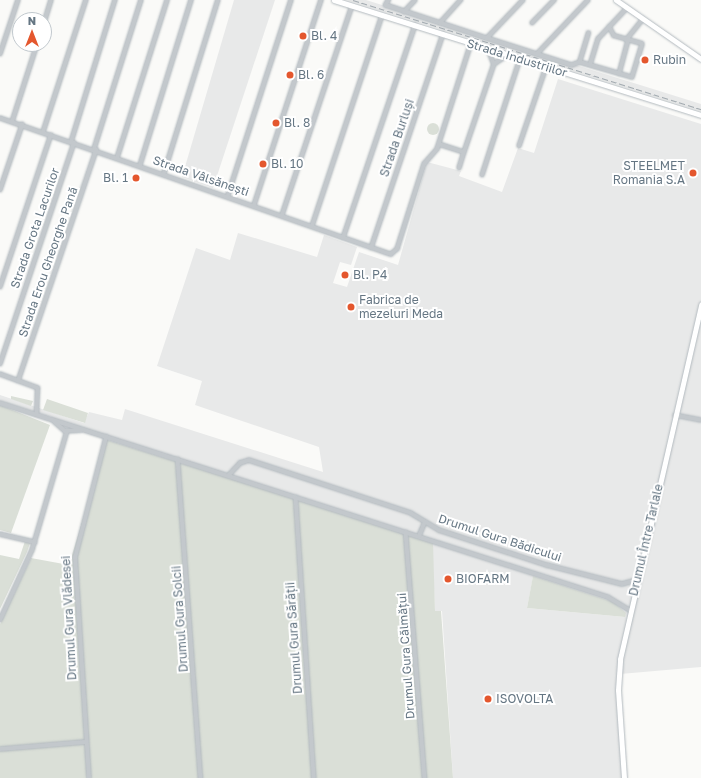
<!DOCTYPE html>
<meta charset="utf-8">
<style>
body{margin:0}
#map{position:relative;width:701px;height:778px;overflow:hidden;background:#fafaf8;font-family:"Golos Text",sans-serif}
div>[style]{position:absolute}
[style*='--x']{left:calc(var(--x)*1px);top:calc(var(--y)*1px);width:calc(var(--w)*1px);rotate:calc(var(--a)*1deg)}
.built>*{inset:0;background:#e8e9e9}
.green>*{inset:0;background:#dadfd7}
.round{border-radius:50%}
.roads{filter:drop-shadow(0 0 1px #b3babf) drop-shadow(0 0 1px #b3babf)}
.minor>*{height:3.5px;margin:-1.75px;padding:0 1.75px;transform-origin:1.75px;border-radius:1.75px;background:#c3c8cc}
.secondary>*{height:5px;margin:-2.5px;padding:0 2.5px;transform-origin:2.5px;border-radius:2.5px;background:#fff}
.rail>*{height:1px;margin-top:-0.5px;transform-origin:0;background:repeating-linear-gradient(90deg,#a2aab0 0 6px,transparent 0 9px)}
.dots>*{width:11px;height:11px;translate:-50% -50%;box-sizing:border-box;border:2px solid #fff;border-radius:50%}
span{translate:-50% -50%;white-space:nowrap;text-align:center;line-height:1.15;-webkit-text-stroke:4px #fff;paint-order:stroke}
.poi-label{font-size:12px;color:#657683}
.left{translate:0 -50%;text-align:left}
.right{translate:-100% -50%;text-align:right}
.street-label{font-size:12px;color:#657683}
.north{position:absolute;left:12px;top:12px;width:40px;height:40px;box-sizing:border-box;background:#fff;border:1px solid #c1c8cd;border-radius:50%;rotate:0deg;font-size:11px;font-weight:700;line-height:16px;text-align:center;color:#657683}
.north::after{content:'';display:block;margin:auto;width:14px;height:18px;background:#e4572e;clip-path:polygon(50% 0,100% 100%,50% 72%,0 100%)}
</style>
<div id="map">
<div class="built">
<i style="clip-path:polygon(234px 0,275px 0,213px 188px,182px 177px)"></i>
<i style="clip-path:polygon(347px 0,366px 0,653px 89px,701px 104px,701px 111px)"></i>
<i style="clip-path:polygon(evenodd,558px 79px,701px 124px,701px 667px,620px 674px,626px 778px,453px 778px,442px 611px,435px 611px,432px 542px,52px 422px,52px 417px,0 401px,0 395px,84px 423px,89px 412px,122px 420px,125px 409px,323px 472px,319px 447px,195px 405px,202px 381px,157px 366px,196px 248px,230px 260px,238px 233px,317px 257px,324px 235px,357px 247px,351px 265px,340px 262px,333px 283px,347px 287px,359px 252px,398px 265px,427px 162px,461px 171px,459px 176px,502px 192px,518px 148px,534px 153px,558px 79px,533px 577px,625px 617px,527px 608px,533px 577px)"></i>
</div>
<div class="green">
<i class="round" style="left:427px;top:123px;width:12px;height:12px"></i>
<i style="clip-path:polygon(11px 396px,33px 401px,31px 406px,11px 399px)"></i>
<i style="clip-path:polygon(47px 399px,88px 413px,85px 423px,43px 410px)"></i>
<i style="clip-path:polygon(0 405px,50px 425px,11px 533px,0 530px)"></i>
<i style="clip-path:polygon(107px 440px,433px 542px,435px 611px,441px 611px,453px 778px,0 778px,0 624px,31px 558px,69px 565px)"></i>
<i style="clip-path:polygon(25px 541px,30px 543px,27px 552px,0 609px,0 555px,19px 559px)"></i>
<i style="clip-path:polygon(533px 576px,613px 602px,626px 613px,625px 617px,527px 608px)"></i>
</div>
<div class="roads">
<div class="minor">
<i style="--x:389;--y:0;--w:6;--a:121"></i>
<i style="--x:386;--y:5;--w:106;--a:18.1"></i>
<i style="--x:487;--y:38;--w:89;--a:17.6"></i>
<i style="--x:572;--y:65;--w:9;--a:-21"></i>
<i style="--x:404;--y:12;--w:16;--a:-47"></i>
<i style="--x:44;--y:23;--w:24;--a:-73"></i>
<i style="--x:440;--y:23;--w:31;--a:-48"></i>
<i style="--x:532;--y:23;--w:32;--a:-46"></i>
<i style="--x:589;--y:33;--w:30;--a:107"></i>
<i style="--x:580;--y:62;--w:54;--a:16.1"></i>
<i style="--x:632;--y:77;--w:34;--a:-73"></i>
<i style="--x:642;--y:44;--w:29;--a:-164"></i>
<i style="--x:614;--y:36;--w:10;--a:-119"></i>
<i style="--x:487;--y:38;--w:52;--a:-46.5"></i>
<i style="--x:626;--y:40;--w:27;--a:-51"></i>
<i style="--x:488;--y:48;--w:17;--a:69"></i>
<i style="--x:0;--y:54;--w:57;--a:-71.6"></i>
<i style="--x:537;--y:54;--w:74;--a:-46.6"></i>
<i style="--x:590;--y:65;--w:27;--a:-73"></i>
<i style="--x:598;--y:39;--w:42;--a:-46.9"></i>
<i style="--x:619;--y:74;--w:35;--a:-75"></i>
<i style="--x:0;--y:118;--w:414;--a:19.2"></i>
<i style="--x:391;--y:254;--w:8;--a:-40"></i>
<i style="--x:397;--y:249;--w:89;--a:-72.4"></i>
<i style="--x:424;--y:164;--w:20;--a:-49"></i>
<i style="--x:437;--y:149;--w:111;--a:-72.2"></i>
<i style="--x:12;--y:122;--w:82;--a:-72.2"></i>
<i style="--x:43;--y:132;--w:139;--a:-72"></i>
<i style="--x:71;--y:142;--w:149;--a:-72.8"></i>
<i style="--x:439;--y:144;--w:26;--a:18"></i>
<i style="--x:464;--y:152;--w:93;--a:-71.2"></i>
<i style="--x:494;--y:64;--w:17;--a:-33"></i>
<i style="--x:519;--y:146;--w:83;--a:-71.1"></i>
<i style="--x:94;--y:149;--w:156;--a:-72.5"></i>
<i style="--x:117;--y:158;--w:166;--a:-72.4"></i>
<i style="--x:140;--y:165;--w:173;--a:-72.8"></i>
<i style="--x:459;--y:168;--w:17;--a:-73"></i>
<i style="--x:164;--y:173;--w:181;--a:-72.7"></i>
<i style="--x:482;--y:175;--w:122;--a:-71.9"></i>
<i style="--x:0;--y:190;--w:69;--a:-71.3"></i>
<i style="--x:228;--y:195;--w:205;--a:-72.1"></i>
<i style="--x:254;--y:205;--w:216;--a:-71.9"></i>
<i style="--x:282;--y:215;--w:220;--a:-71.5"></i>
<i style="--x:312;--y:226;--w:222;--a:-71.6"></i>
<i style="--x:343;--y:238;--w:225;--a:-71.3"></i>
<i style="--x:371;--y:248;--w:226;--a:-71.4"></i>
<i style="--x:0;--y:287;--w:160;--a:-71.5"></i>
<i style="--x:0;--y:364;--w:233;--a:-71.5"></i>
<i style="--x:0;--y:374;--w:40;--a:20.2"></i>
<i style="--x:38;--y:388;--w:26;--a:92"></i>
<i style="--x:18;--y:381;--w:244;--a:-71.3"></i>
<i style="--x:0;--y:403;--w:638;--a:17.7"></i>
<i style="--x:608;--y:597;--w:26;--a:31"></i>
<i style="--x:675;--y:415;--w:26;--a:11"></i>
<i style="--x:54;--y:421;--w:15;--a:42"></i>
<i style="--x:65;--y:431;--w:17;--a:-3"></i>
<i style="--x:178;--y:459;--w:320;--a:85.9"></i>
<i style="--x:229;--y:475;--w:16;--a:-47"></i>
<i style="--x:240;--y:463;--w:9;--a:-18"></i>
<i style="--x:249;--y:460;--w:170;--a:18.1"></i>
<i style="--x:411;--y:513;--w:33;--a:31"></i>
<i style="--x:439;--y:530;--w:114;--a:18"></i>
<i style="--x:547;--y:565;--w:77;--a:14.2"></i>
<i style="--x:622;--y:584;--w:16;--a:-15"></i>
<i style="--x:296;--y:497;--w:282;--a:86.3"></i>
<i style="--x:406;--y:532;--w:247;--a:85.6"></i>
<i style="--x:0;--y:534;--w:36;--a:13"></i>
<i style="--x:419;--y:536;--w:15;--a:-67"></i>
<i style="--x:0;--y:620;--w:77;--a:-65.4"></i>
<i style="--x:32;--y:550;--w:124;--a:-73.6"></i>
<i style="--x:0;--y:749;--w:86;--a:-4.7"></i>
<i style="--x:89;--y:778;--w:220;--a:-93.6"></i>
<i style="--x:75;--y:558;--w:125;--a:-75.6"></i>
</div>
<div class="secondary">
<i style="--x:334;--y:0;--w:385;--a:17.4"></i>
<i style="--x:616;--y:0;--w:103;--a:34.8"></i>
<i style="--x:624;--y:778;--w:88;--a:-93.9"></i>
<i style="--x:618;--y:690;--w:31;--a:-86"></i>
<i style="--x:620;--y:659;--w:364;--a:-77.1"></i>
</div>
</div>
<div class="rail">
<i style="--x:353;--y:0;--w:365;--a:17.4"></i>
</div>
<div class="dots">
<i style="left:303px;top:36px;background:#e4572e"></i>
<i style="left:645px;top:60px;background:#e4572e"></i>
<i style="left:290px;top:75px;background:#e4572e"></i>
<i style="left:276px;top:123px;background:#e4572e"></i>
<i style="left:263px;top:164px;background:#e4572e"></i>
<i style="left:693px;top:173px;background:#e4572e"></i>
<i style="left:136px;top:178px;background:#e4572e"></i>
<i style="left:345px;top:275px;background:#e4572e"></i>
<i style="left:351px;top:307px;background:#e4572e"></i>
<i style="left:448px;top:579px;background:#e4572e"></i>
<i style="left:488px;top:699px;background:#e4572e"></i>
</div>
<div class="poi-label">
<span class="left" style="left:311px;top:36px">Bl. 4</span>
<span class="left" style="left:653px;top:60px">Rubin</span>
<span class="left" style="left:298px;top:75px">Bl. 6</span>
<span class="left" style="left:284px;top:123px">Bl. 8</span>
<span class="left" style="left:271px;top:164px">Bl. 10</span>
<span class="right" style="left:685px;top:173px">STEELMET<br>Romania S.A</span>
<span class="right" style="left:128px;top:178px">Bl. 1</span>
<span class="left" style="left:353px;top:275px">Bl. P4</span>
<span class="left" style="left:359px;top:307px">Fabrica de<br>mezeluri Meda</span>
<span class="left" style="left:456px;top:579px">BIOFARM</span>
<span class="left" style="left:496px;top:699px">ISOVOLTA</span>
</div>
<div class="street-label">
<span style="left:517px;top:58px;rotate:17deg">Strada Industriilor</span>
<span style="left:397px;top:138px;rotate:-71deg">Strada Burluși</span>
<span style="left:201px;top:176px;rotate:19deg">Strada Vâlsănești</span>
<span style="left:35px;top:228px;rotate:-71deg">Strada Grota Lacurilor</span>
<span style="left:48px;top:262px;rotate:-71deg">Strada Erou Gheorghe Pană</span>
<span style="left:500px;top:538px;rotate:18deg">Drumul Gura Bădicului</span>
<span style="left:646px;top:540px;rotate:-77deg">Drumul Între Tarlale</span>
<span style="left:69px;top:618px;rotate:-93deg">Drumul Gura Vlădesei</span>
<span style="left:180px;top:619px;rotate:-94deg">Drumul Gura Solcii</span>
<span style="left:294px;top:638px;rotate:-94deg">Drumul Gura Sărății</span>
<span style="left:406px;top:656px;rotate:-94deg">Drumul Gura Călmățui</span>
</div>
<div class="north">N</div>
</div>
